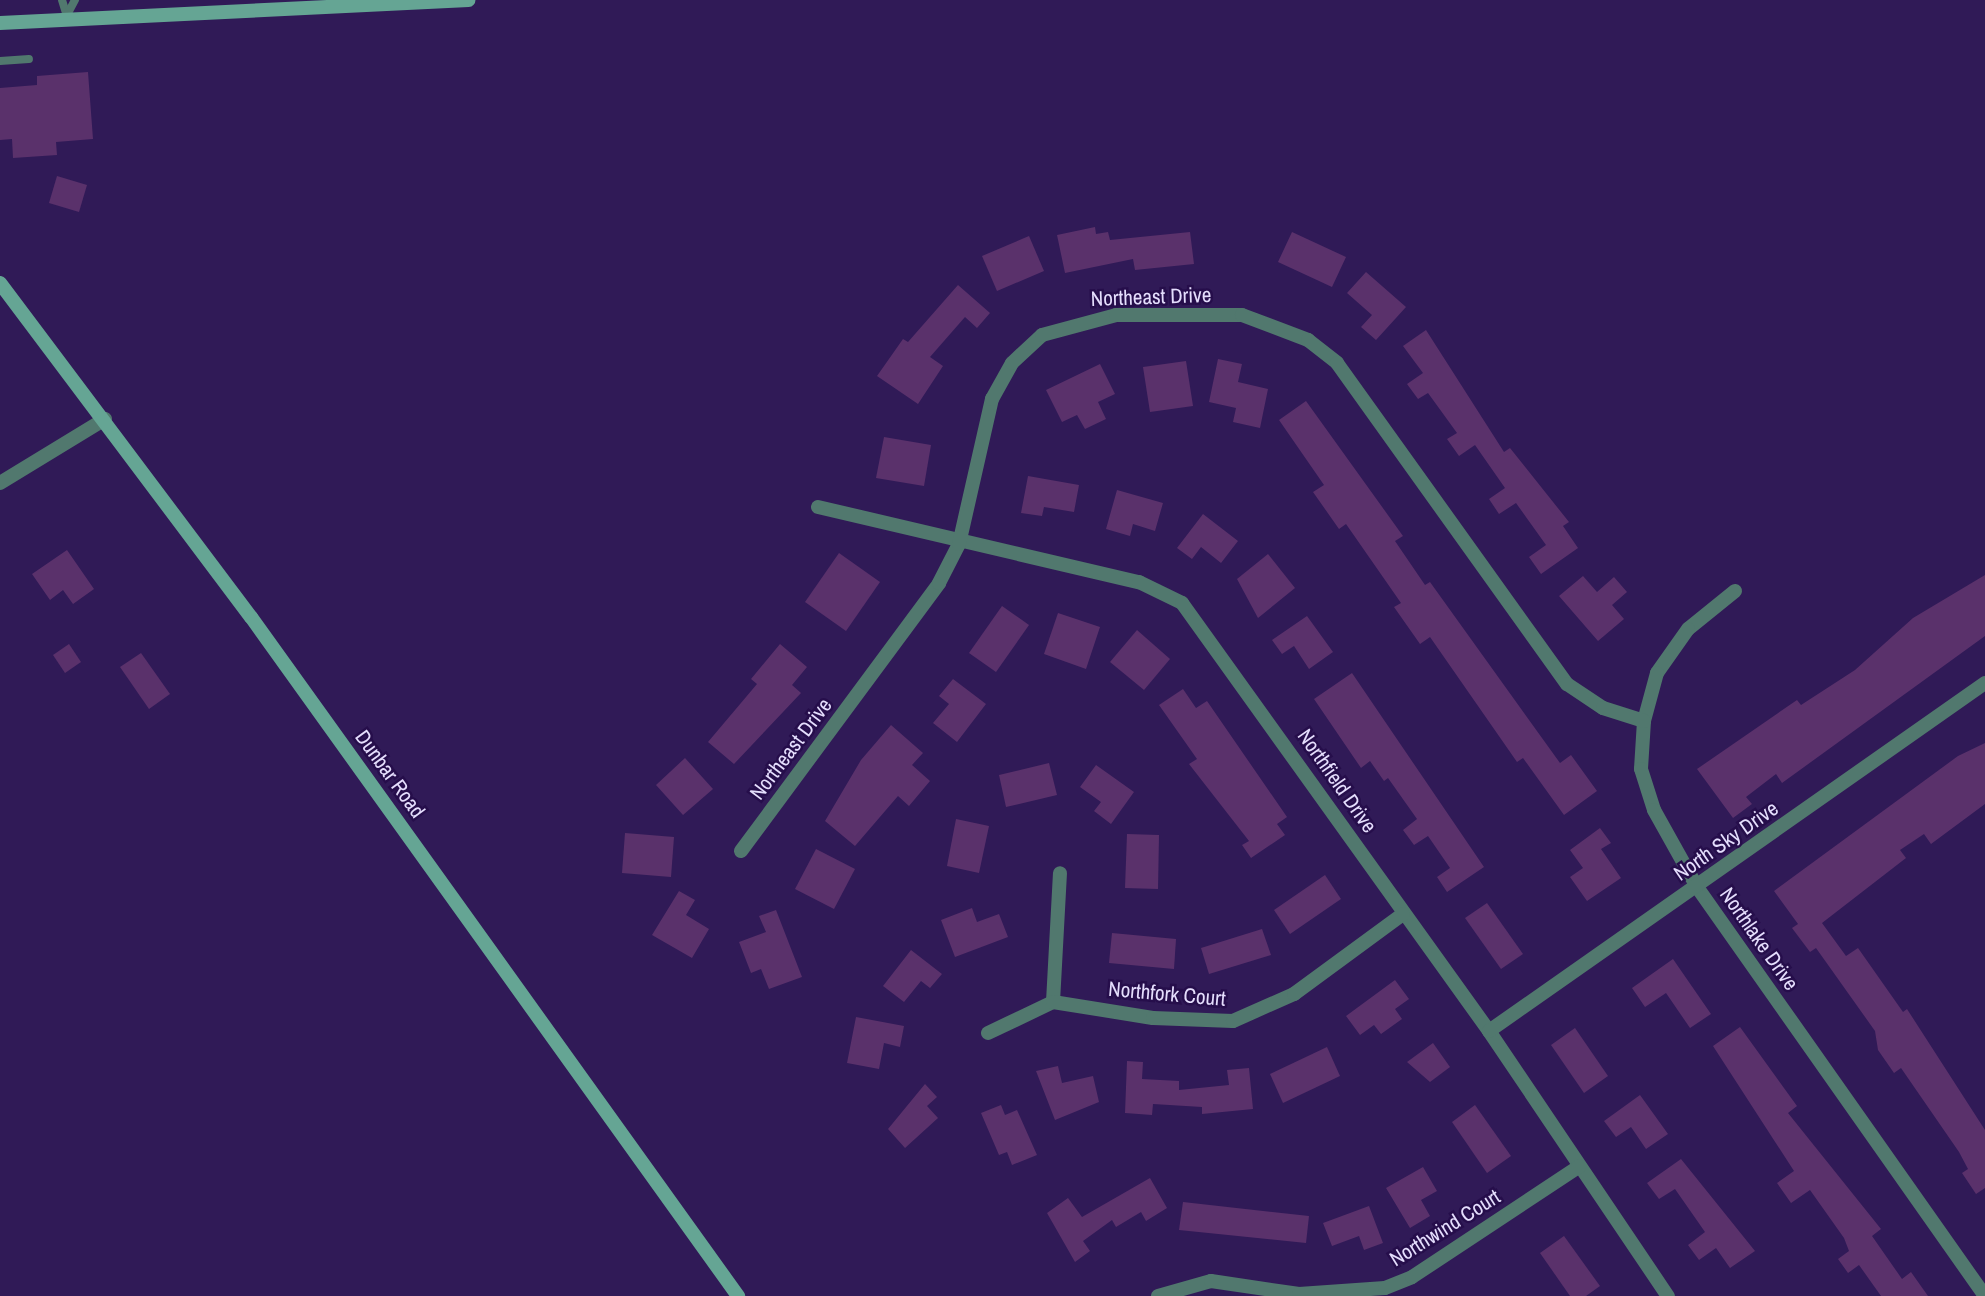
<!DOCTYPE html>
<style>
body{margin:0}
#map{position:relative;width:1985px;height:1296px;overflow:hidden;background:#301a57;font-family:"Archivo Narrow",sans-serif}
div>[style]{position:absolute}
[style*='--x']{left:calc(var(--x)*1px);top:calc(var(--y)*1px);width:calc(var(--w)*1px);rotate:calc(var(--a)*1deg)}
.building>*{inset:0;background:#5a316b}
.lane>*{height:8px;margin:-4px;padding:0 4px;transform-origin:4px;border-radius:4px;background:#51786e}
.street>*{height:14px;margin:-7px;padding:0 7px;transform-origin:7px;border-radius:7px;background:#51786e}
.secondary>*{height:14px;margin:-7px;padding:0 7px;transform-origin:7px;border-radius:7px;background:#65a594}
span{translate:-50% -50%;white-space:nowrap;text-align:center;line-height:1.15;-webkit-text-stroke:5px #260e4b;paint-order:stroke}
.street-label{font-size:21px;color:#e5defd}
</style>
<div id="map">
<div class="building">
<i style="clip-path:polygon(88px 72px,93px 139px,56px 142px,57px 155px,13px 158px,12px 139px,0 140px,0 88px,37px 85px,37px 76px)"></i>
<i style="clip-path:polygon(57px 176px,87px 185px,79px 212px,49px 203px)"></i>
<i style="clip-path:polygon(1095px 227px,1096px 234px,1108px 232px,1110px 240px,1190px 232px,1194px 264px,1135px 270px,1133px 259px,1065px 273px,1057px 235px)"></i>
<i style="clip-path:polygon(1292px 232px,1346px 257px,1332px 287px,1278px 262px)"></i>
<i style="clip-path:polygon(1029px 236px,1044px 271px,997px 291px,982px 256px)"></i>
<i style="clip-path:polygon(1366px 272px,1406px 307px,1376px 340px,1361px 327px,1372px 315px,1347px 293px)"></i>
<i style="clip-path:polygon(958px 285px,990px 313px,977px 328px,965px 317px,930px 357px,943px 366px,918px 404px,877px 376px,903px 339px,908px 342px)"></i>
<i style="clip-path:polygon(1426px 330px,1504px 452px,1510px 448px,1569px 522px,1563px 526px,1578px 548px,1541px 574px,1529px 557px,1546px 545px,1516px 503px,1499px 514px,1489px 499px,1505px 488px,1475px 445px,1459px 456px,1447px 439px,1457px 433px,1428px 393px,1418px 399px,1407px 384px,1423px 373px,1403px 346px)"></i>
<i style="clip-path:polygon(1218px 359px,1242px 364px,1238px 382px,1268px 389px,1260px 428px,1233px 422px,1236px 408px,1209px 402px)"></i>
<i style="clip-path:polygon(1186px 361px,1193px 406px,1150px 412px,1143px 367px)"></i>
<i style="clip-path:polygon(1100px 364px,1115px 394px,1098px 402px,1106px 419px,1085px 429px,1077px 415px,1062px 422px,1046px 390px)"></i>
<i style="clip-path:polygon(1306px 401px,1403px 536px,1395px 541px,1425px 585px,1430px 582px,1560px 763px,1571px 755px,1597px 791px,1564px 815px,1523px 758px,1517px 762px,1430px 637px,1420px 644px,1394px 607px,1401px 603px,1346px 524px,1339px 529px,1313px 492px,1324px 485px,1279px 420px)"></i>
<i style="clip-path:polygon(884px 437px,931px 445px,924px 486px,876px 478px)"></i>
<i style="clip-path:polygon(1028px 476px,1079px 485px,1074px 512px,1044px 507px,1042px 516px,1021px 513px)"></i>
<i style="clip-path:polygon(1117px 490px,1163px 503px,1155px 531px,1133px 524px,1130px 536px,1106px 529px)"></i>
<i style="clip-path:polygon(1203px 514px,1238px 541px,1221px 563px,1201px 547px,1192px 559px,1177px 548px)"></i>
<i style="clip-path:polygon(67px 550px,94px 589px,73px 604px,63px 590px,50px 600px,32px 574px)"></i>
<i style="clip-path:polygon(839px 553px,880px 582px,846px 631px,805px 602px)"></i>
<i style="clip-path:polygon(1268px 554px,1295px 588px,1258px 618px,1237px 579px)"></i>
<i style="clip-path:polygon(1985px 575px,1985px 636px,1782px 783px,1776px 774px,1746px 797px,1752px 804px,1733px 818px,1697px 769px,1797px 700px,1801px 705px,1855px 670px,1913px 618px)"></i>
<i style="clip-path:polygon(1583px 576px,1597px 592px,1614px 577px,1627px 592px,1612px 605px,1624px 619px,1598px 641px,1559px 596px)"></i>
<i style="clip-path:polygon(1002px 606px,1029px 625px,996px 672px,969px 653px)"></i>
<i style="clip-path:polygon(1058px 613px,1100px 627px,1086px 669px,1044px 654px)"></i>
<i style="clip-path:polygon(1307px 616px,1333px 652px,1309px 669px,1294px 646px,1282px 654px,1272px 640px)"></i>
<i style="clip-path:polygon(1137px 630px,1170px 659px,1144px 690px,1110px 662px)"></i>
<i style="clip-path:polygon(69px 644px,81px 662px,65px 673px,53px 655px)"></i>
<i style="clip-path:polygon(780px 644px,807px 667px,792px 685px,801px 693px,734px 764px,708px 742px,757px 684px,751px 679px)"></i>
<i style="clip-path:polygon(141px 653px,170px 694px,149px 709px,120px 667px)"></i>
<i style="clip-path:polygon(1352px 673px,1484px 867px,1447px 892px,1437px 877px,1450px 868px,1428px 836px,1414px 845px,1403px 830px,1417px 819px,1388px 778px,1384px 781px,1370px 761px,1361px 768px,1314px 699px)"></i>
<i style="clip-path:polygon(953px 679px,986px 704px,957px 742px,933px 723px,949px 704px,939px 696px)"></i>
<i style="clip-path:polygon(1183px 689px,1196px 708px,1207px 701px,1287px 817px,1277px 824px,1285px 835px,1251px 858px,1242px 845px,1249px 841px,1189px 764px,1197px 759px,1159px 705px)"></i>
<i style="clip-path:polygon(891px 725px,923px 753px,912px 765px,930px 781px,909px 806px,898px 796px,855px 846px,825px 821px,861px 760px)"></i>
<i style="clip-path:polygon(1985px 743px,1985px 804px,1931px 844px,1924px 834px,1900px 850px,1906px 858px,1822px 923px,1846px 956px,1858px 948px,1903px 1012px,1907px 1009px,1985px 1130px,1985px 1188px,1976px 1194px,1962px 1173px,1968px 1169px,1959px 1152px,1901px 1068px,1894px 1073px,1878px 1050px,1875px 1031px,1816px 948px,1810px 952px,1792px 928px,1798px 924px,1774px 891px,1958px 756px)"></i>
<i style="clip-path:polygon(685px 758px,713px 789px,683px 815px,656px 785px)"></i>
<i style="clip-path:polygon(1049px 763px,1057px 795px,1006px 807px,999px 775px)"></i>
<i style="clip-path:polygon(1096px 765px,1134px 792px,1111px 824px,1094px 811px,1101px 802px,1080px 787px)"></i>
<i style="clip-path:polygon(956px 819px,989px 826px,979px 873px,947px 866px)"></i>
<i style="clip-path:polygon(1600px 828px,1611px 843px,1601px 849px,1621px 878px,1587px 901px,1570px 877px,1583px 868px,1570px 850px)"></i>
<i style="clip-path:polygon(625px 833px,674px 837px,671px 877px,622px 873px)"></i>
<i style="clip-path:polygon(1127px 834px,1159px 835px,1158px 889px,1125px 888px)"></i>
<i style="clip-path:polygon(816px 849px,855px 869px,834px 909px,795px 889px)"></i>
<i style="clip-path:polygon(1325px 875px,1341px 899px,1290px 934px,1274px 910px)"></i>
<i style="clip-path:polygon(679px 891px,695px 900px,686px 915px,709px 929px,692px 958px,652px 935px)"></i>
<i style="clip-path:polygon(1487px 903px,1523px 954px,1501px 969px,1465px 918px)"></i>
<i style="clip-path:polygon(972px 908px,977px 922px,999px 914px,1008px 937px,955px 957px,941px 920px)"></i>
<i style="clip-path:polygon(776px 910px,802px 977px,769px 989px,761px 969px,751px 973px,739px 942px,766px 932px,759px 916px)"></i>
<i style="clip-path:polygon(1262px 929px,1271px 955px,1209px 974px,1201px 948px)"></i>
<i style="clip-path:polygon(1112px 933px,1176px 939px,1174px 969px,1109px 963px)"></i>
<i style="clip-path:polygon(911px 950px,942px 974px,930px 988px,921px 981px,904px 1002px,883px 986px)"></i>
<i style="clip-path:polygon(1673px 959px,1711px 1014px,1690px 1028px,1666px 993px,1645px 1007px,1632px 988px)"></i>
<i style="clip-path:polygon(1395px 980px,1409px 999px,1395px 1009px,1402px 1019px,1381px 1034px,1374px 1025px,1360px 1035px,1346px 1016px)"></i>
<i style="clip-path:polygon(856px 1017px,904px 1026px,900px 1047px,884px 1043px,879px 1069px,847px 1063px)"></i>
<i style="clip-path:polygon(1740px 1027px,1797px 1106px,1788px 1113px,1881px 1229px,1872px 1236px,1902px 1279px,1911px 1272px,1928px 1296px,1881px 1296px,1859px 1265px,1848px 1273px,1838px 1259px,1849px 1251px,1844px 1238px,1810px 1190px,1791px 1203px,1777px 1183px,1794px 1171px,1713px 1046px)"></i>
<i style="clip-path:polygon(1575px 1028px,1608px 1076px,1584px 1093px,1551px 1045px)"></i>
<i style="clip-path:polygon(1433px 1043px,1450px 1067px,1430px 1082px,1407px 1062px)"></i>
<i style="clip-path:polygon(1327px 1047px,1340px 1076px,1283px 1103px,1270px 1074px)"></i>
<i style="clip-path:polygon(1127px 1061px,1143px 1062px,1142px 1079px,1179px 1081px,1179px 1090px,1229px 1085px,1227px 1070px,1249px 1068px,1253px 1109px,1202px 1114px,1202px 1107px,1153px 1104px,1152px 1115px,1125px 1113px)"></i>
<i style="clip-path:polygon(1058px 1066px,1062px 1083px,1093px 1076px,1099px 1102px,1055px 1120px,1036px 1071px)"></i>
<i style="clip-path:polygon(925px 1084px,937px 1097px,927px 1106px,938px 1118px,905px 1148px,888px 1129px)"></i>
<i style="clip-path:polygon(1640px 1095px,1668px 1134px,1646px 1149px,1631px 1127px,1616px 1137px,1604px 1121px)"></i>
<i style="clip-path:polygon(1001px 1105px,1005px 1115px,1017px 1110px,1037px 1155px,1012px 1165px,1007px 1152px,999px 1155px,981px 1113px)"></i>
<i style="clip-path:polygon(1475px 1105px,1511px 1156px,1487px 1173px,1452px 1122px)"></i>
<i style="clip-path:polygon(1681px 1159px,1755px 1251px,1730px 1268px,1716px 1248px,1699px 1260px,1688px 1245px,1705px 1232px,1675px 1189px,1659px 1199px,1647px 1183px)"></i>
<i style="clip-path:polygon(1423px 1167px,1437px 1191px,1421px 1200px,1430px 1216px,1410px 1228px,1386px 1188px)"></i>
<i style="clip-path:polygon(1150px 1178px,1167px 1208px,1146px 1221px,1141px 1212px,1116px 1227px,1112px 1220px,1083px 1241px,1090px 1251px,1075px 1262px,1047px 1213px,1068px 1198px,1082px 1217px)"></i>
<i style="clip-path:polygon(1183px 1202px,1309px 1216px,1306px 1243px,1179px 1230px)"></i>
<i style="clip-path:polygon(1369px 1206px,1383px 1243px,1364px 1250px,1359px 1236px,1332px 1246px,1323px 1223px)"></i>
<i style="clip-path:polygon(1564px 1236px,1600px 1286px,1586px 1296px,1570px 1296px,1540px 1253px)"></i>
</div>
<div class="lane">
<i style="--x:62;--y:0;--w:21;--a:73"></i>
<i style="--x:68;--y:13;--w:15;--a:-62"></i>
<i style="--x:0;--y:61;--w:29;--a:-4"></i>
</div>
<div class="street">
<i style="--x:0;--y:483;--w:123;--a:-31.4"></i>
<i style="--x:818;--y:507;--w:330;--a:13.2"></i>
<i style="--x:1139;--y:582;--w:48;--a:26"></i>
<i style="--x:1182;--y:603;--w:527;--a:54.35"></i>
<i style="--x:1489;--y:1031;--w:320;--a:56"></i>
<i style="--x:1735;--y:591;--w:60;--a:141"></i>
<i style="--x:1688;--y:629;--w:54;--a:125.2"></i>
<i style="--x:1657;--y:673;--w:50;--a:105.2"></i>
<i style="--x:1644;--y:721;--w:48;--a:93.6"></i>
<i style="--x:1641;--y:769;--w:43;--a:72.4"></i>
<i style="--x:1654;--y:810;--w:88;--a:60.8"></i>
<i style="--x:1697;--y:887;--w:500;--a:54.85"></i>
<i style="--x:741;--y:851;--w:333;--a:-53.5"></i>
<i style="--x:939;--y:583;--w:44;--a:-62.9"></i>
<i style="--x:959;--y:544;--w:149;--a:-77.2"></i>
<i style="--x:992;--y:399;--w:41;--a:-60.9"></i>
<i style="--x:1012;--y:363;--w:41;--a:-43"></i>
<i style="--x:1042;--y:335;--w:77;--a:-15.1"></i>
<i style="--x:1116;--y:315;--w:126;--a:0"></i>
<i style="--x:1242;--y:315;--w:71;--a:20.7"></i>
<i style="--x:1308;--y:340;--w:37;--a:38"></i>
<i style="--x:1337;--y:363;--w:395;--a:54.4"></i>
<i style="--x:1567;--y:684;--w:43;--a:33.7"></i>
<i style="--x:1603;--y:708;--w:43;--a:17.6"></i>
<i style="--x:1053;--y:1002;--w:129;--a:-86.9"></i>
<i style="--x:1489;--y:1031;--w:606;--a:-35.05"></i>
<i style="--x:988;--y:1033;--w:72;--a:-25.5"></i>
<i style="--x:1053;--y:1002;--w:101;--a:9.1"></i>
<i style="--x:1153;--y:1018;--w:80;--a:2.1"></i>
<i style="--x:1233;--y:1021;--w:67;--a:-23.9"></i>
<i style="--x:1294;--y:994;--w:135;--a:-36.3"></i>
<i style="--x:1158;--y:1296;--w:55;--a:-15.8"></i>
<i style="--x:1211;--y:1281;--w:89;--a:8.4"></i>
<i style="--x:1299;--y:1294;--w:86;--a:-4"></i>
<i style="--x:1385;--y:1288;--w:29;--a:-22"></i>
<i style="--x:1412;--y:1277;--w:201;--a:-33.5"></i>
</div>
<div class="secondary">
<i style="--x:0;--y:23;--w:469;--a:-2.8"></i>
<i style="--x:0;--y:283;--w:418;--a:53.1"></i>
<i style="--x:251;--y:617;--w:836;--a:54.35"></i>
</div>
<div class="street-label">
<span style="left:1151px;top:297px;rotate:-2deg">Northeast Drive</span>
<span style="left:791px;top:749px;rotate:-53deg">Northeast Drive</span>
<span style="left:390px;top:774px;rotate:54deg">Dunbar Road</span>
<span style="left:1337px;top:781px;rotate:55deg">Northfield Drive</span>
<span style="left:1726px;top:841px;rotate:-35deg">North Sky Drive</span>
<span style="left:1759px;top:939px;rotate:55deg">Northlake Drive</span>
<span style="left:1167px;top:994px;rotate:5deg">Northfork Court</span>
<span style="left:1445px;top:1228px;rotate:-32deg">Northwind Court</span>
</div>
</div>
